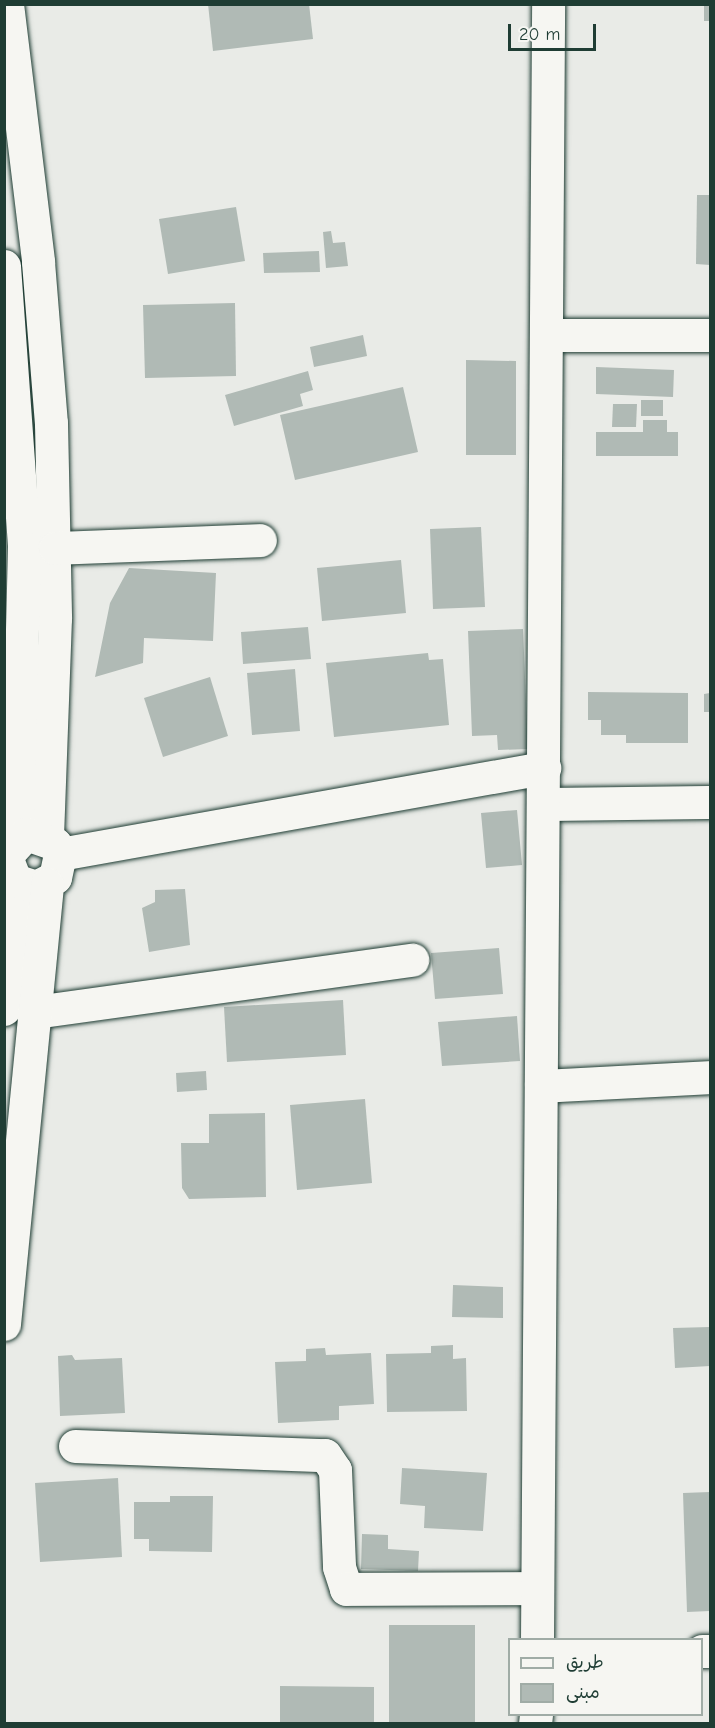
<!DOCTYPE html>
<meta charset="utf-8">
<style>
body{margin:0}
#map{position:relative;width:715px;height:1728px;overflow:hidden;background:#e9ebe7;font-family:"Comic Neue","Playpen Sans Arabic",sans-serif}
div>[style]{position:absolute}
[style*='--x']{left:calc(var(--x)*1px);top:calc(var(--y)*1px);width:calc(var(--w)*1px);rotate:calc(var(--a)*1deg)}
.building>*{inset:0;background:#b0bab5}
.roads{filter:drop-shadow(0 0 2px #1f3d34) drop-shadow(0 0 2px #1f3d34)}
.street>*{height:33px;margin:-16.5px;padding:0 16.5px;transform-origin:16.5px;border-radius:16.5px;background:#f6f6f2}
span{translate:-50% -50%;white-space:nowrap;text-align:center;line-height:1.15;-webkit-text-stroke:4.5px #f6f6f2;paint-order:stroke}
.frame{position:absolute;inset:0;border:6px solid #1f3d34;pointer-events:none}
.legend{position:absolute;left:508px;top:1638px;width:195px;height:78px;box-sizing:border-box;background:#f6f6f2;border:2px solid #a0aca6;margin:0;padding:8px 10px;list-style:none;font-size:18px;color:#1f3d34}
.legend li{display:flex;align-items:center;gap:12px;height:30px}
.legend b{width:30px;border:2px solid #a0aca6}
.scale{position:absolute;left:508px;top:24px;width:88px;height:27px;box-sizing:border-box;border:3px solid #1f3d34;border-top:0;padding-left:8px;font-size:18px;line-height:21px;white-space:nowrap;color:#1f3d34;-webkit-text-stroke:4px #f6f6f2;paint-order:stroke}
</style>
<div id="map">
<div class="building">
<i style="clip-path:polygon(208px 4px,309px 4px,313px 39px,213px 51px)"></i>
<i style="clip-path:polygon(704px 5px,710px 5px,710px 21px,704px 21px)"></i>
<i style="clip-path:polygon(697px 195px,710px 195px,710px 265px,696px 264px)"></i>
<i style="clip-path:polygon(236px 207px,245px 261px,168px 274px,159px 219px)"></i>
<i style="clip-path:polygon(331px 231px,333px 243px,345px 242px,348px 266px,326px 268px,323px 232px)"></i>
<i style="clip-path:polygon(319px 251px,320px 272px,264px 273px,263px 253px)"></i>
<i style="clip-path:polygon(235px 303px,236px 376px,145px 378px,143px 305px)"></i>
<i style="clip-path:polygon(363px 335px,367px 356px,314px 367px,310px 347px)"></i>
<i style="clip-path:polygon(466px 360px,516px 361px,516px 455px,466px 455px)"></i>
<i style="clip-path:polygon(596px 367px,674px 370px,673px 397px,596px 394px)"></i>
<i style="clip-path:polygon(308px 371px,313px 390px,300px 394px,303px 406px,234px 426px,225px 395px)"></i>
<i style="clip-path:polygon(403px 387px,418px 452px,295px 480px,280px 415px)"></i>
<i style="clip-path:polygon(641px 400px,663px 400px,663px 416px,641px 416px)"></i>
<i style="clip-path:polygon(613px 404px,637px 404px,636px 427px,612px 427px)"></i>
<i style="clip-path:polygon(643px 420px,667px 420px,667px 432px,678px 432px,678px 456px,596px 456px,596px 432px,643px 432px)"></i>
<i style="clip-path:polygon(481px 527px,485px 607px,433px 609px,430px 529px)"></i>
<i style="clip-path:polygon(401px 560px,406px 613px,322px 621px,317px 568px)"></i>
<i style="clip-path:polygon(129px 568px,216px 573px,213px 641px,144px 638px,143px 663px,95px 677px,110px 603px)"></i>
<i style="clip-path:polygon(308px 627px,311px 659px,243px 664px,241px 632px)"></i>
<i style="clip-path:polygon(523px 629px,528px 749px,498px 750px,497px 735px,472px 736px,468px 631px)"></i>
<i style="clip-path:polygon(428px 653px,429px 660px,443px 659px,449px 725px,334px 737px,326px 663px)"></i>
<i style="clip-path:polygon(295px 669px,300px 731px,252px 735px,247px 673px)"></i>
<i style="clip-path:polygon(210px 677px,228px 736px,163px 757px,144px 698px)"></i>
<i style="clip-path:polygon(588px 692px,688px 693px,688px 743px,626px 743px,626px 735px,601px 735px,601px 720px,588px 720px)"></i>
<i style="clip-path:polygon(710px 693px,710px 712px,704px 712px,704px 694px)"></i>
<i style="clip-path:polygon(517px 810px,522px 865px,486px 868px,481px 813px)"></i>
<i style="clip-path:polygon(185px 889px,190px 945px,149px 952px,142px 908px,155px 902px,155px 890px)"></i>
<i style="clip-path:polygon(499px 948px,503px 994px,435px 999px,431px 953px)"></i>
<i style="clip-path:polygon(343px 1000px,346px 1055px,227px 1062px,224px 1007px)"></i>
<i style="clip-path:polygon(517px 1016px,520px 1061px,442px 1066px,438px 1022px)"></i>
<i style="clip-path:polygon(206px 1071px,207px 1090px,177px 1092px,176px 1073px)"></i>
<i style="clip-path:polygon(365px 1099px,372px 1183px,297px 1190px,290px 1105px)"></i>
<i style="clip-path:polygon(265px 1113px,266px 1197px,189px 1199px,182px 1188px,181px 1143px,209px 1143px,209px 1114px)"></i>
<i style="clip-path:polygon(453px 1285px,503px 1287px,503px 1318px,452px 1317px)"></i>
<i style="clip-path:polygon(710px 1327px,710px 1366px,675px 1368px,673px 1328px)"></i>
<i style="clip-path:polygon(453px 1345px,453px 1359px,466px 1358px,467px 1411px,387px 1412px,386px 1354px,431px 1353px,431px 1346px)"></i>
<i style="clip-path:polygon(325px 1348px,326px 1355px,371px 1353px,374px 1404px,339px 1406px,339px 1420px,278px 1423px,275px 1362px,306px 1361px,306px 1349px)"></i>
<i style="clip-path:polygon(72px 1355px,75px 1360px,122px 1358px,125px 1413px,60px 1416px,58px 1356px)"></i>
<i style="clip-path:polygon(402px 1468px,487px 1473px,483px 1531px,424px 1528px,425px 1506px,400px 1504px)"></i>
<i style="clip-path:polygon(118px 1478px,122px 1557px,40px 1562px,35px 1483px)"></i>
<i style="clip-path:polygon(710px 1492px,710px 1611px,687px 1612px,683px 1493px)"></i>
<i style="clip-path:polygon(170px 1496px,213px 1496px,212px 1552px,149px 1551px,149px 1539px,134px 1539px,134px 1502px,170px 1502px)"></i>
<i style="clip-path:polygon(362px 1534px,388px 1535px,388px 1549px,419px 1551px,418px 1571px,361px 1569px)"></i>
<i style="clip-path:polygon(389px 1625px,475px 1625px,475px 1724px,389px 1724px)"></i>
<i style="clip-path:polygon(280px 1686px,374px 1687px,374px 1724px,280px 1724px)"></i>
</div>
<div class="roads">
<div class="street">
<i style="--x:7;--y:4;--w:260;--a:83.1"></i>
<i style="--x:38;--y:262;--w:162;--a:85.4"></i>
<i style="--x:51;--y:423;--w:195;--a:88.8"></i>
<i style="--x:55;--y:618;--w:219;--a:92.1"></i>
<i style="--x:4;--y:266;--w:282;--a:85.9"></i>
<i style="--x:24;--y:547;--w:291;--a:91.4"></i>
<i style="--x:546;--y:335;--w:164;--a:0"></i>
<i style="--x:55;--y:548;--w:205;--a:-2.2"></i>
<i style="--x:545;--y:804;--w:165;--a:-0.7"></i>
<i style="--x:60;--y:854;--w:492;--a:-10.1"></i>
<i style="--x:4;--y:1009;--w:129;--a:-85.1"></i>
<i style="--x:15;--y:880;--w:26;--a:-111"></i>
<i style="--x:6;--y:856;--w:30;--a:-48"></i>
<i style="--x:26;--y:834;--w:31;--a:19"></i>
<i style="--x:55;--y:844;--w:11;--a:63"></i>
<i style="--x:60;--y:854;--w:24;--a:102"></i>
<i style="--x:55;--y:877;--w:21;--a:152"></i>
<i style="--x:36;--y:887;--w:22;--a:-162"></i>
<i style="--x:35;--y:1012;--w:381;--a:-7.9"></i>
<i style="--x:541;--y:1086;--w:169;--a:-3"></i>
<i style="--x:4;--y:1324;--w:442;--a:-84.4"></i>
<i style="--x:75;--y:1446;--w:250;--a:2.1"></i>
<i style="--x:325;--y:1455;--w:18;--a:56"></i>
<i style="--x:335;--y:1470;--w:97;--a:87.6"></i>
<i style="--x:339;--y:1567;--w:23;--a:72"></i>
<i style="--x:346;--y:1589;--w:191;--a:-0.3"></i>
<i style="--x:537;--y:1640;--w:1636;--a:-89.61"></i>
<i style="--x:702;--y:1651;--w:8;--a:0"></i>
<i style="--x:535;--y:1724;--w:10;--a:-84"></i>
</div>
</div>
<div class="frame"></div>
<ul class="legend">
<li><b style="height:8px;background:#f6f6f2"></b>طريق</li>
<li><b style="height:16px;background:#b0bab5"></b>مبنى</li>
</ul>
<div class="scale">20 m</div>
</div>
